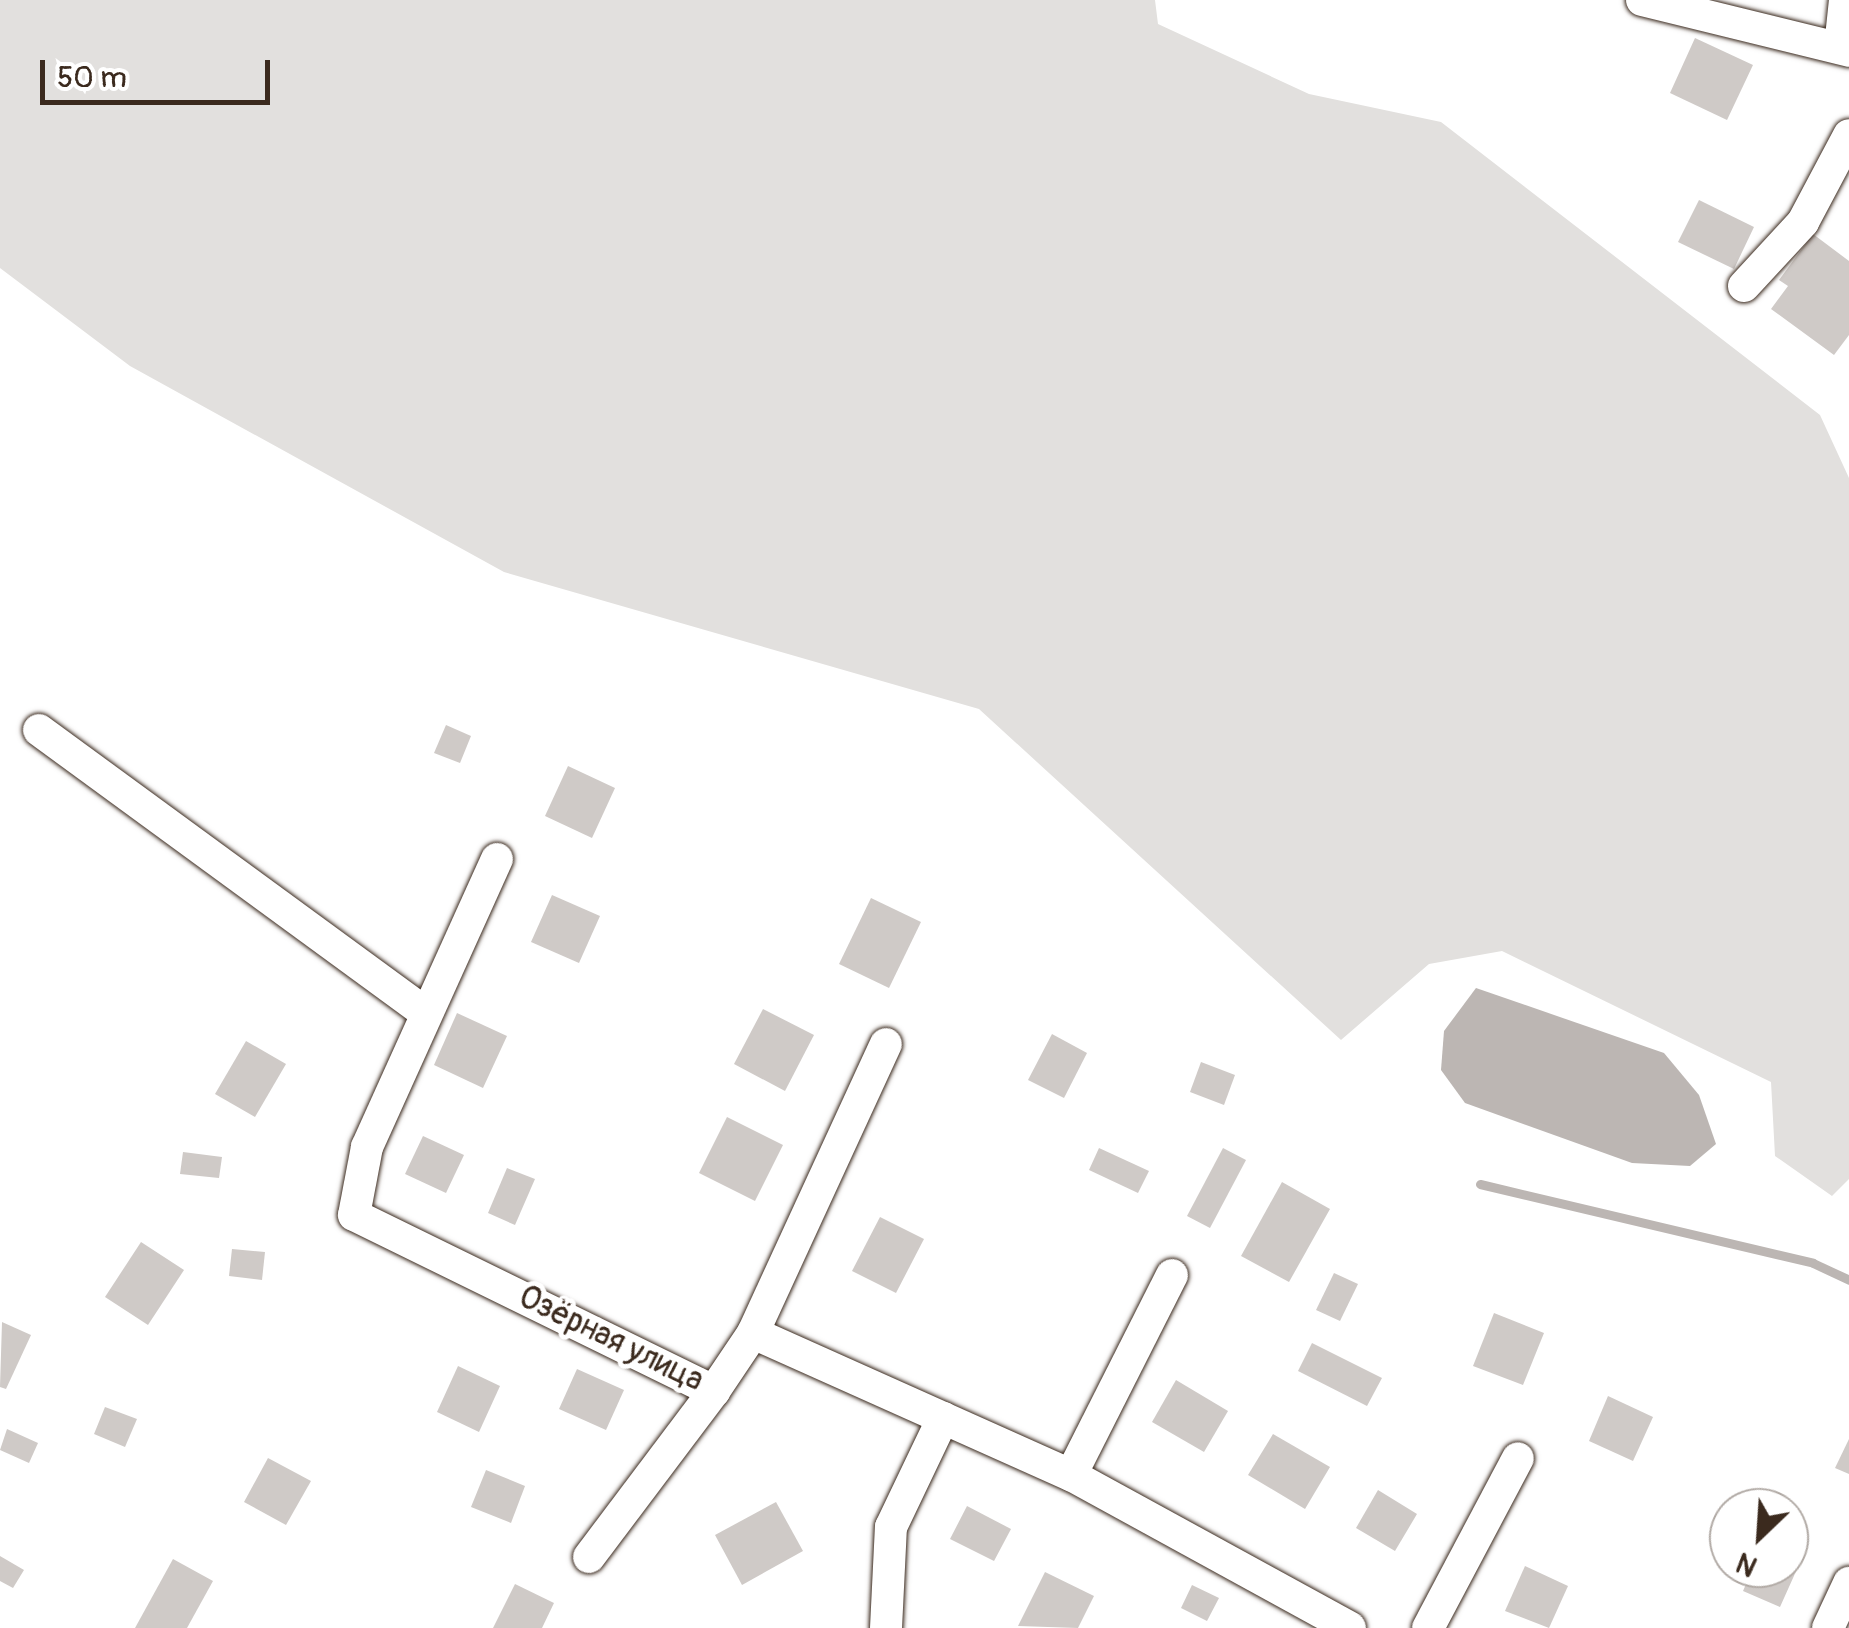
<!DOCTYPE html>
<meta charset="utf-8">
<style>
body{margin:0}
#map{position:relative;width:1849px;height:1628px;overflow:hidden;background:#fff;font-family:Pangolin,sans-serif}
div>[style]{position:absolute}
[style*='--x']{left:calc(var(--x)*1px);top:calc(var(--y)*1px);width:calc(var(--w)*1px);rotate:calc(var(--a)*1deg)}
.green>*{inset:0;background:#e2e0de}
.water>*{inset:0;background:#bcb6b3}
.stream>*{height:9px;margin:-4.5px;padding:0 4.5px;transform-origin:4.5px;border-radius:4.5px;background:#bcb6b3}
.building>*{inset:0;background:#cfcac7}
.roads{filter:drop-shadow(0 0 2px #3b2a1e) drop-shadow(0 0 2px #3b2a1e)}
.minor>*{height:32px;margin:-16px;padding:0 16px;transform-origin:16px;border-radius:16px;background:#fff}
span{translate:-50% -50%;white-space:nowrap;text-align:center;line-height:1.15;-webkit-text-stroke:10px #fff;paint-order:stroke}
.street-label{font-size:32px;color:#3b2a1e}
.north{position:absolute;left:1709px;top:1488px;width:100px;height:100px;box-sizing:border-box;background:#fff;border:2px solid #b1aaa5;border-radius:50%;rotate:205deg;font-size:28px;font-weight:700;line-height:40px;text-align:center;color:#3b2a1e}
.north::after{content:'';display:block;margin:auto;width:35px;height:45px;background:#3b2a1e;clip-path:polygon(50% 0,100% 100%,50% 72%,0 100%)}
.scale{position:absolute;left:40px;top:60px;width:230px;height:45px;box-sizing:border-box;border:5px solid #3b2a1e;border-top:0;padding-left:12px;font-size:30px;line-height:35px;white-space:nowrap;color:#3b2a1e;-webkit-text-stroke:8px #fff;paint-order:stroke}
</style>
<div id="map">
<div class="green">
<i style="clip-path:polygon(0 0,1155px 0,1158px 24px,1309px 94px,1441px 122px,1820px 415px,1849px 478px,1849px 1179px,1832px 1196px,1775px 1156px,1771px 1082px,1502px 951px,1429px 964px,1341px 1040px,979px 709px,504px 572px,130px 366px,0 268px)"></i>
</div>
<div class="water">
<i style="clip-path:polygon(1476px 988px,1664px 1053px,1699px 1095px,1716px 1144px,1690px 1166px,1632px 1163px,1465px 1103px,1441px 1070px,1444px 1031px)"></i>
</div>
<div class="stream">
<i style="--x:1480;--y:1184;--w:342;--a:13.3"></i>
<i style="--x:1813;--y:1263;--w:40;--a:25"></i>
</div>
<div class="building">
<i style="clip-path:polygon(1695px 38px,1753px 65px,1727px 120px,1670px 93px)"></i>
<i style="clip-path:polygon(1699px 200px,1754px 227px,1734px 269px,1678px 242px)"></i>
<i style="clip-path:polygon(1813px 234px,1849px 261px,1849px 335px,1834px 355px,1771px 309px,1788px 286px,1779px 280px)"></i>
<i style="clip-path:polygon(446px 725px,471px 736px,460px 763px,434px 753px)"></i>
<i style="clip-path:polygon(568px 766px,615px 788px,592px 838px,545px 816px)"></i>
<i style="clip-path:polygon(552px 895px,600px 916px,579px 963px,531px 942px)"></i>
<i style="clip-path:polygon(871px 898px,921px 922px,889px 988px,839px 964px)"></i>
<i style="clip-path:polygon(763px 1009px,814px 1035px,785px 1091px,734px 1064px)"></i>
<i style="clip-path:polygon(457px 1013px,507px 1036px,483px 1088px,434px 1065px)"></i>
<i style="clip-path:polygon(1052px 1034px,1087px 1053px,1064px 1098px,1028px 1080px)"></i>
<i style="clip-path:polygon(246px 1041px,286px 1064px,255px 1117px,215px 1094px)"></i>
<i style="clip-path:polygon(1201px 1062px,1235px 1075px,1224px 1105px,1190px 1092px)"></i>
<i style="clip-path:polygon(727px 1117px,783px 1145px,755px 1201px,699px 1173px)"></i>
<i style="clip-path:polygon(423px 1136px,464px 1155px,446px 1193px,405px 1174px)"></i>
<i style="clip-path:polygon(1099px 1148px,1149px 1171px,1138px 1193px,1089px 1170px)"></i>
<i style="clip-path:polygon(1223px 1148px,1246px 1160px,1210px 1228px,1187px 1216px)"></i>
<i style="clip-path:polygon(183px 1152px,222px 1157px,219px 1178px,180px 1174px)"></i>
<i style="clip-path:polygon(507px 1168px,535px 1179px,515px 1225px,488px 1213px)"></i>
<i style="clip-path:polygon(1282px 1182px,1330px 1209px,1289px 1282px,1241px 1256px)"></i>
<i style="clip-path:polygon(880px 1217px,924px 1239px,896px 1293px,852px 1271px)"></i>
<i style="clip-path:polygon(141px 1242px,184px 1270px,148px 1325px,105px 1297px)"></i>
<i style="clip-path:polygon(232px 1249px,265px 1252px,262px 1280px,229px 1276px)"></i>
<i style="clip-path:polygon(1334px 1273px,1358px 1284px,1340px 1321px,1316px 1310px)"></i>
<i style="clip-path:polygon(1494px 1313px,1544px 1333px,1523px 1385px,1473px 1366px)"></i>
<i style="clip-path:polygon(2px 1322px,31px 1335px,6px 1389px,0 1387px)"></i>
<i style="clip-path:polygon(1312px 1343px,1382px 1378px,1367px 1406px,1298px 1371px)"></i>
<i style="clip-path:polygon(458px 1366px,500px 1386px,479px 1432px,437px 1412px)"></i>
<i style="clip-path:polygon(577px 1369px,624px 1390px,606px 1430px,559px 1409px)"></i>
<i style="clip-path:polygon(1176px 1380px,1228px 1411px,1204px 1452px,1152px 1422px)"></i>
<i style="clip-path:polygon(1608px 1396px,1653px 1417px,1633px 1461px,1589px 1441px)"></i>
<i style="clip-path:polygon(105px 1407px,137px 1419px,125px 1447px,94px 1434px)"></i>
<i style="clip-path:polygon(7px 1429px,38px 1443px,29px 1463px,0 1450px)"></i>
<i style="clip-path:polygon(1273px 1434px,1330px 1467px,1305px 1509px,1248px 1475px)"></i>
<i style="clip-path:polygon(1849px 1439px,1849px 1474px,1835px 1468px)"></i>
<i style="clip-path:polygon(268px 1458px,311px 1481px,286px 1525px,244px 1502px)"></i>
<i style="clip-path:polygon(486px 1470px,525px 1486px,511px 1523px,471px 1507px)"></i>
<i style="clip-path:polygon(1378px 1490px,1417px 1514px,1395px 1551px,1356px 1528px)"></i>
<i style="clip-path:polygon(776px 1502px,803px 1551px,742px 1585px,715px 1535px)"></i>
<i style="clip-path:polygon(967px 1506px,1011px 1529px,994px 1561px,950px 1539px)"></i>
<i style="clip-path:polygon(1789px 1552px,1802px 1558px,1780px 1607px,1743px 1591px,1753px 1568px,1789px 1568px)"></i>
<i style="clip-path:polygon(0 1556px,24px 1570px,13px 1588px,0 1581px)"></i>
<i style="clip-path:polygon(173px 1559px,213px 1581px,187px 1628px,135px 1628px)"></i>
<i style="clip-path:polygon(1525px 1566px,1568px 1586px,1549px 1628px,1505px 1611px)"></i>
<i style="clip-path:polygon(1045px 1572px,1094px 1596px,1078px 1628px,1018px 1626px)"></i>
<i style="clip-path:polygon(515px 1584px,554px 1603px,542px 1628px,493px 1628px)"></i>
<i style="clip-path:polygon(1192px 1585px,1219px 1598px,1207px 1621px,1181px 1608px)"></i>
</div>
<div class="roads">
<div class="minor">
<i style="--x:1642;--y:0;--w:213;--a:13.8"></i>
<i style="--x:1840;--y:47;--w:47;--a:-83.9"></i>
<i style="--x:1744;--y:286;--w:87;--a:-47.3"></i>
<i style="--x:1803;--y:222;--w:98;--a:-62.1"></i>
<i style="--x:39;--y:730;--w:477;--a:36.2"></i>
<i style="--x:497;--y:859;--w:316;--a:114.3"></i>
<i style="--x:367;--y:1147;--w:69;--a:100.8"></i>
<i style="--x:354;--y:1215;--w:401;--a:26.1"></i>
<i style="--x:714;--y:1391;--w:70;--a:-56.1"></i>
<i style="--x:753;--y:1333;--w:318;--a:-65.3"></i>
<i style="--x:753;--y:1333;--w:348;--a:24.1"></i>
<i style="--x:1071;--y:1475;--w:318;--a:28.7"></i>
<i style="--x:1071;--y:1475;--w:224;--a:-63.2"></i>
<i style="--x:589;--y:1557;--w:208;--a:-53"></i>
<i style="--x:886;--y:1628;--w:101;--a:-87.2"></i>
<i style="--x:891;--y:1527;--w:121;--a:-64.5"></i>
<i style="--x:1428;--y:1628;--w:192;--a:-62.1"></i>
<i style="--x:1828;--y:1628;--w:50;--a:-65"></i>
</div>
</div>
<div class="street-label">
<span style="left:611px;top:1339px;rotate:26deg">Озёрная улица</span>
</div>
<div class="north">N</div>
<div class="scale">50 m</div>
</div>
